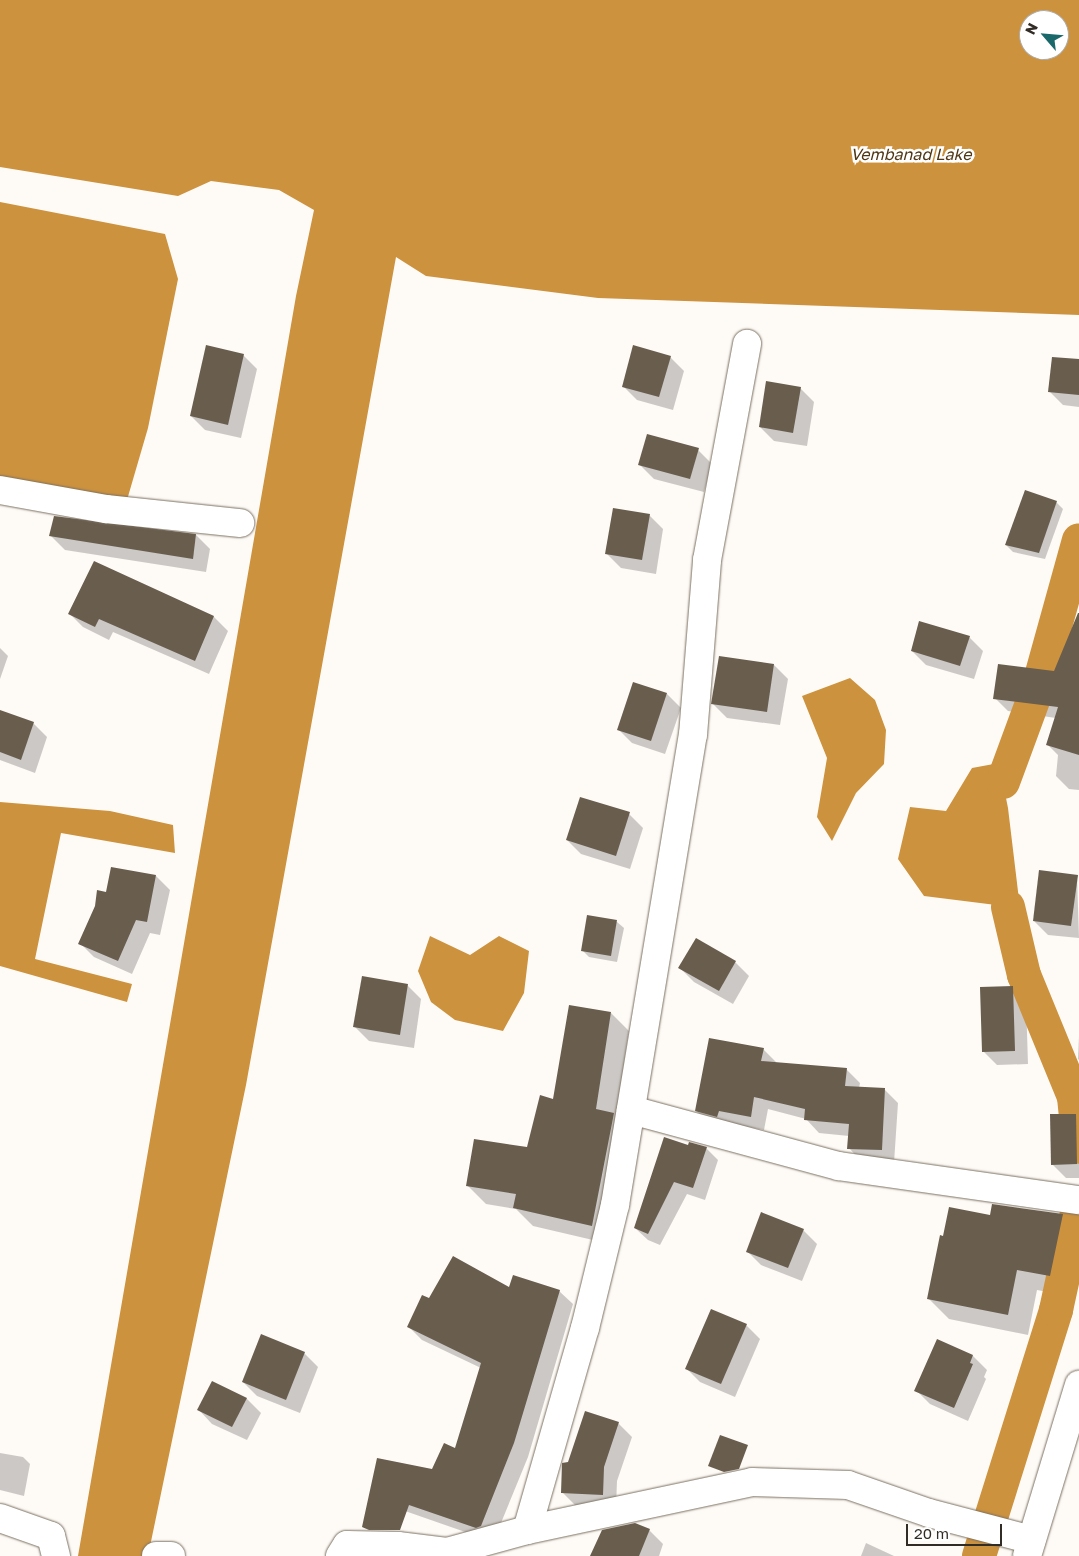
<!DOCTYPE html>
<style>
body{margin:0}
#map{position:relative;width:1079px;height:1556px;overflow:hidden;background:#fefbf7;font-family:"Golos Text",sans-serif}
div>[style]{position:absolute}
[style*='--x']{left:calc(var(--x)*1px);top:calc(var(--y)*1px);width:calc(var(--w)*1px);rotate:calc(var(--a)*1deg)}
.water>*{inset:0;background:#cd923e}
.shadow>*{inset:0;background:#0003}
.canal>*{height:34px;margin:-17px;padding:0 17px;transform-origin:17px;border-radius:17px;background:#cd923e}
.building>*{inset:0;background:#695d4e}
.roads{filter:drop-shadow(0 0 1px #7c7060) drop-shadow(0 0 1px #7c7060)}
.minor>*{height:28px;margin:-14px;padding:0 14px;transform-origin:14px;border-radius:14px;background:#fff}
span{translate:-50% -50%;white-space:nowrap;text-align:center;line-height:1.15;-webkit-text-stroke:5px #fff;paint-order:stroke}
.water-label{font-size:16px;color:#503714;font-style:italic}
.north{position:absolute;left:1019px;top:10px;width:50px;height:50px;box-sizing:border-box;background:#fff;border:1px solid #adaba8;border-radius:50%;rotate:297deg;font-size:14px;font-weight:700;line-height:20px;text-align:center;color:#322c26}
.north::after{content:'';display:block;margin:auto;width:18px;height:22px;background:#1a6869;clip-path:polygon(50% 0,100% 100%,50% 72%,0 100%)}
.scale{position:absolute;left:906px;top:1524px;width:96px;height:22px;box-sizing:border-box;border:2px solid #322c26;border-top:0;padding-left:6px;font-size:15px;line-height:18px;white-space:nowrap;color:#322c26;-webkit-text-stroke:4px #fff;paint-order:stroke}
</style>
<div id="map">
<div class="water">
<i style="clip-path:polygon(evenodd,0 0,1079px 0,1079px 315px,598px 298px,426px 276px,396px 257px,246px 1085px,148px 1556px,78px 1556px,296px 296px,314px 210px,279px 190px,211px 181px,178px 196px,0 167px,0 0,1029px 20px,1059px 20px,1059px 50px,1029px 50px,1029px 20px)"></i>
<i style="clip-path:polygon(0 202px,165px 234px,178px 279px,148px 428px,127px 500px,0 484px)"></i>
<i style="clip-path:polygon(850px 678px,875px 700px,886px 730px,884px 764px,856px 793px,832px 841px,817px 817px,827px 758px,802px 696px)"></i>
<i style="clip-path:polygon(999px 763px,1008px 808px,1020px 908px,924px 896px,898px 859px,910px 807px,946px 811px,972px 768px)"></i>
<i style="clip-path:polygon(0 802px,110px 811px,173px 825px,175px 853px,61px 833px,35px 959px,132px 984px,127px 1002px,0 966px)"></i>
<i style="clip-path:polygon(430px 936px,470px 955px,499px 936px,529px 951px,524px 993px,503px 1031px,455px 1020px,431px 1002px,418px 971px)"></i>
</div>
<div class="shadow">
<i style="clip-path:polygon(243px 355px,257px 369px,241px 438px,205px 430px,191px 416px)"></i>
<i style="clip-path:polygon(670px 357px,684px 371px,673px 410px,637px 400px,623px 386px)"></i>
<i style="clip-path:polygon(1079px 360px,1079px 407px,1063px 405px,1049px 391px)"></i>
<i style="clip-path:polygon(800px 388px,814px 402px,807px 446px,774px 441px,760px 427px)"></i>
<i style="clip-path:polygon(698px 450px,712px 464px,704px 492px,654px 479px,640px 465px)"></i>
<i style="clip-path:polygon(1026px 491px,1056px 502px,1063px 509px,1045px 559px,1013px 552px,1006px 545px)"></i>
<i style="clip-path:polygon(649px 515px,663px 529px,656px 574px,621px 568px,607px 554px)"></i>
<i style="clip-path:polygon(196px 535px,210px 549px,206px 572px,65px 550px,51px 536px)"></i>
<i style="clip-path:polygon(94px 563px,214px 617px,228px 631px,209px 674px,113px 632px,109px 640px,83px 627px,69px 613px)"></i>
<i style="clip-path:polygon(1079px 636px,1079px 790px,1069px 789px,1056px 776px,1058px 755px,1048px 745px,1056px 718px,1008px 711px,995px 698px,1055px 673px)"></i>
<i style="clip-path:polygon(969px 637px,983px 651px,974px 679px,926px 665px,912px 651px)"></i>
<i style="clip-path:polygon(0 648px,8px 656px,0 679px)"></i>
<i style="clip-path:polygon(774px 665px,788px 679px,780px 725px,727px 718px,713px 704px)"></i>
<i style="clip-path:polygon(667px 694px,681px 708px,665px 754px,632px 743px,618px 729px)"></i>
<i style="clip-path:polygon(0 711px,33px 723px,47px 737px,35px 773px,0 760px)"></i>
<i style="clip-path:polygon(629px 814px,643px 828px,630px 869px,581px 854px,567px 840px)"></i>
<i style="clip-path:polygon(156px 876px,170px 890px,160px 935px,150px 933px,132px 974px,94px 957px,80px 943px,106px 894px)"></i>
<i style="clip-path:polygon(1077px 876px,1079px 938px,1048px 935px,1034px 921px)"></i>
<i style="clip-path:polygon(588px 916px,617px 922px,624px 928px,617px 962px,589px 957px,582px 950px)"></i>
<i style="clip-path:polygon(735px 962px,749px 976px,733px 1004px,694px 982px,680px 968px)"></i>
<i style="clip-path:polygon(407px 985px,421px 999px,414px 1048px,369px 1041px,355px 1027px)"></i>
<i style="clip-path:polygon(1012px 987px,1026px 1001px,1028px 1064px,997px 1065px,983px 1051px)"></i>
<i style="clip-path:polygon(611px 1013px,629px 1031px,616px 1116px,632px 1132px,610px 1244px,533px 1226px,516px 1209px,486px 1204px,468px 1186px,528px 1149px,554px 1100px)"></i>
<i style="clip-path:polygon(1079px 1036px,1079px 1060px,1078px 1059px)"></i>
<i style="clip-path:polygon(763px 1049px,777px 1063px,846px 1069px,860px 1083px,859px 1088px,885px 1090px,898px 1103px,894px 1163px,862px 1162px,849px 1148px,849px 1136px,819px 1133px,806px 1119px,768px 1109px,764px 1130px,732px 1124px,710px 1124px,696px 1111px)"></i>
<i style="clip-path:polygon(1075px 1115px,1079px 1118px,1079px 1178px,1066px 1178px,1052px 1164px)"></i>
<i style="clip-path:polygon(689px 1147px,706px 1148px,718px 1160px,705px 1200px,687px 1194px,660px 1245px,648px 1240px,635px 1228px)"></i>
<i style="clip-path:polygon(1062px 1215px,1079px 1231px,1079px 1254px,1070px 1296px,1037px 1290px,1028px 1335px,949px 1319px,928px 1298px,944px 1238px,991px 1217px)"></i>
<i style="clip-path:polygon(803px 1230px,817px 1244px,802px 1281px,761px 1265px,747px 1251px)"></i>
<i style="clip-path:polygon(510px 1289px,559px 1291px,573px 1304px,528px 1457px,494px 1540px,491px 1541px,385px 1504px,433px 1471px,456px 1449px,481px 1368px,422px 1340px,409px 1327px,429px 1300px)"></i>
<i style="clip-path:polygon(711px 1310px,746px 1325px,760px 1339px,735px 1397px,700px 1382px,686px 1368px)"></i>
<i style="clip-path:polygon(938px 1341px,973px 1356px,987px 1370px,984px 1377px,986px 1379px,968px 1421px,930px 1404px,916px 1390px)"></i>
<i style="clip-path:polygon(304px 1353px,318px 1367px,300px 1413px,257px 1396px,243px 1382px)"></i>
<i style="clip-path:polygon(212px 1382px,247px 1399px,261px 1413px,247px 1440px,212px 1424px,199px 1410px)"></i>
<i style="clip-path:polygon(618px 1423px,632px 1437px,617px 1481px,616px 1508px,577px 1507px,563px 1493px,569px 1463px)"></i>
<i style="clip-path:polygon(0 1453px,23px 1457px,30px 1464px,24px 1496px,0 1490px)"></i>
<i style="clip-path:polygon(649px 1530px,663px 1544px,659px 1556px,591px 1556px)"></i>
<i style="clip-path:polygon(866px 1543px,894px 1556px,861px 1556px)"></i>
</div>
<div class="canal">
<i style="--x:1003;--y:782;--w:104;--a:-69.8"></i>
<i style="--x:1039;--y:684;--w:149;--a:-74.5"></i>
<i style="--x:1008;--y:907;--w:70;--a:76.8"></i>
<i style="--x:1024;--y:975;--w:132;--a:67.7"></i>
<i style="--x:1074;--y:1097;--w:50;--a:84.3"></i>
<i style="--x:979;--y:1556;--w:258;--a:-72.6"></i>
<i style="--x:1056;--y:1310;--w:108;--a:-77.8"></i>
</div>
<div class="building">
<i style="clip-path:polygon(206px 345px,244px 354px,228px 425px,190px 416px)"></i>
<i style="clip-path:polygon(633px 345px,671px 356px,659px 397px,622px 387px)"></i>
<i style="clip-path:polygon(1052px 357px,1079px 359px,1079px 395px,1048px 392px)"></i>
<i style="clip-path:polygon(766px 381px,801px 387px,793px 433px,759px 427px)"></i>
<i style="clip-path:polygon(647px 434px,699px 448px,690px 479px,638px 465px)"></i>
<i style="clip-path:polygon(1025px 490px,1057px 501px,1039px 553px,1005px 545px)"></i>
<i style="clip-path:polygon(613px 508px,650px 514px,642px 560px,605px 554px)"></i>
<i style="clip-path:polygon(54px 516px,196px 534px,193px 559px,49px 536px)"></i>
<i style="clip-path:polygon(94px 561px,214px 616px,195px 661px,99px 619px,95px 627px,68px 614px)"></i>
<i style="clip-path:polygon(1078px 613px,1079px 613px,1079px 755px,1046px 745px,1058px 707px,993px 699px,998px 664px,1054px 671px)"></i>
<i style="clip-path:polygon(919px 621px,970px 636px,960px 666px,911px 651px)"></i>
<i style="clip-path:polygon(719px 656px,774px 664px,767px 712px,711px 704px)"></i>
<i style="clip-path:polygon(633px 682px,667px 693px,651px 741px,617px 730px)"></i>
<i style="clip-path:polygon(0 710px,34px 722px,21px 760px,0 752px)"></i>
<i style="clip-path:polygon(580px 797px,630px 812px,616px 856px,566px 840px)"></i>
<i style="clip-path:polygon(111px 867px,156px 875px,147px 922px,136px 920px,118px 961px,78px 944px,95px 906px,97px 890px,106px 892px)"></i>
<i style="clip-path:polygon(1039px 870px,1078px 875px,1071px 926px,1033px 921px)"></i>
<i style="clip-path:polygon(587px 915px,617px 920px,611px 956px,581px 951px)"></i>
<i style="clip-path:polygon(696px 938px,736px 961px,719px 991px,678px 968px)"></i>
<i style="clip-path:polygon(362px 976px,408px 984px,400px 1035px,353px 1027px)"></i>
<i style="clip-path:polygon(1013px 986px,1015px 1051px,982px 1052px,980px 987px)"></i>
<i style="clip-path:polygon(569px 1005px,611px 1012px,596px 1109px,614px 1113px,592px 1226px,513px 1208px,516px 1194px,466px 1186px,474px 1139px,527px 1147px,540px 1095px,553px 1099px)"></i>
<i style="clip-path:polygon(709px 1038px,764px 1048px,761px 1061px,847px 1068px,845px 1086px,885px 1088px,882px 1150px,847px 1149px,849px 1124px,804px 1120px,805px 1109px,754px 1097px,751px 1117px,719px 1111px,717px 1117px,695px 1111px)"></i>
<i style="clip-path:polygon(1050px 1114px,1076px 1114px,1077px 1164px,1051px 1165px)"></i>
<i style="clip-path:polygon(664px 1137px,688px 1145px,689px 1142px,707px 1147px,693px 1188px,674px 1182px,648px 1234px,634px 1228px)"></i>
<i style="clip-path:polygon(992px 1204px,1063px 1214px,1050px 1276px,1017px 1270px,1008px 1315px,927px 1299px,940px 1235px,943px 1236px,949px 1207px,990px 1215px)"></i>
<i style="clip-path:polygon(761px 1212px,804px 1229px,788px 1268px,746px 1252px)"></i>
<i style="clip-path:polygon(453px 1256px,509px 1287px,513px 1275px,560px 1290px,514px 1443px,481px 1526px,476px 1528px,409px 1505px,400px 1530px,369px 1530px,362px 1527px,377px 1458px,432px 1469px,444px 1443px,455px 1448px,481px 1363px,407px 1327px,422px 1295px,429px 1298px)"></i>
<i style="clip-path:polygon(711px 1309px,747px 1324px,721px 1384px,685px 1369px)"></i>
<i style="clip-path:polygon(261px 1334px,305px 1352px,286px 1400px,242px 1382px)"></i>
<i style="clip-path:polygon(937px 1339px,973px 1355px,970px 1363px,973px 1364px,954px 1408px,914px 1391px)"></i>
<i style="clip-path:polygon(212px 1381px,247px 1398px,232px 1427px,197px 1410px)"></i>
<i style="clip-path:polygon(585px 1411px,619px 1422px,604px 1467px,603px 1495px,561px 1493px,562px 1463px,568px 1462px)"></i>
<i style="clip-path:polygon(720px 1435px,748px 1445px,739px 1469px,724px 1472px,708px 1466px)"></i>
<i style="clip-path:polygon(635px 1523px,650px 1529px,639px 1556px,590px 1556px,602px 1530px)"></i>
</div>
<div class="roads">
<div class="minor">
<i style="--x:0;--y:490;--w:108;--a:10.2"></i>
<i style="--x:106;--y:509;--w:135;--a:6"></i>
<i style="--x:631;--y:1110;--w:215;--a:15.1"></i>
<i style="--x:839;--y:1166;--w:242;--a:8.1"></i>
<i style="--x:0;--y:1518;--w:54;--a:19.4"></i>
<i style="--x:51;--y:1536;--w:21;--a:76"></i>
<i style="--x:527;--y:1530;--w:210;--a:-74"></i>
<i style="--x:585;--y:1328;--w:127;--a:-76.3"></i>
<i style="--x:615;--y:1205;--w:476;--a:-80.6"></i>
<i style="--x:693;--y:735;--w:176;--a:-85.4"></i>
<i style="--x:707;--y:560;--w:220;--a:-79.5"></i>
<i style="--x:156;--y:1556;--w:15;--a:0"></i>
<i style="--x:340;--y:1556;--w:13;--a:-58"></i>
<i style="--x:347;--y:1545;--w:51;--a:1.1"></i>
<i style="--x:398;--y:1546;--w:49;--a:7"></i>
<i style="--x:447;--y:1552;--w:83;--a:-15.4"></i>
<i style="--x:527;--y:1530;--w:230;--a:-12"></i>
<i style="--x:752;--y:1482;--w:96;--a:1.8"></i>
<i style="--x:848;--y:1485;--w:86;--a:19.1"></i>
<i style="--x:929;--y:1513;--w:106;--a:14.7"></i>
<i style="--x:1027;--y:1556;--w:179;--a:-73.1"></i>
</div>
</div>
<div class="water-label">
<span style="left:911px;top:154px">Vembanad Lake</span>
</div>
<div class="north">N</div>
<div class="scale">20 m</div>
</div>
